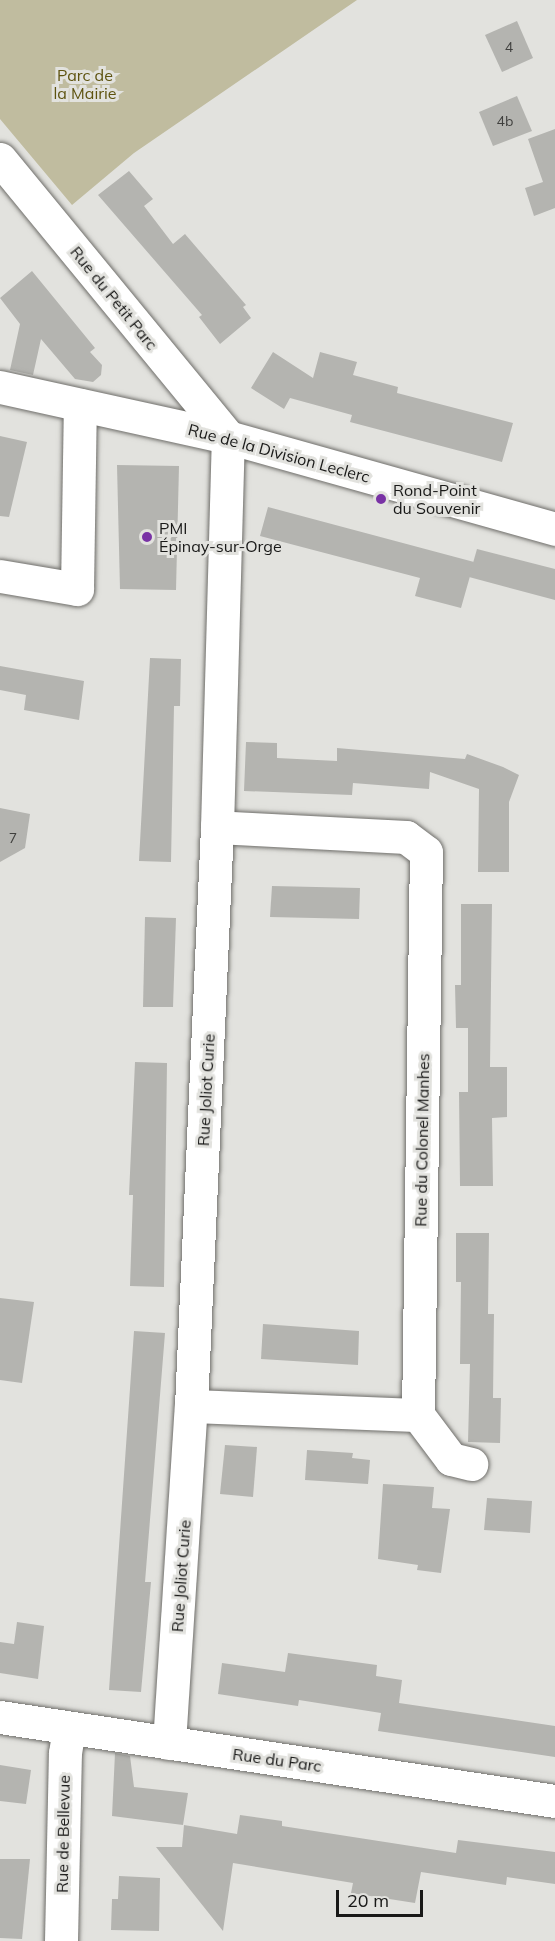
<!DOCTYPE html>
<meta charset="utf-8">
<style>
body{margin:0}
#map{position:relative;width:555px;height:1941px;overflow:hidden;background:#e2e2de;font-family:Mulish,sans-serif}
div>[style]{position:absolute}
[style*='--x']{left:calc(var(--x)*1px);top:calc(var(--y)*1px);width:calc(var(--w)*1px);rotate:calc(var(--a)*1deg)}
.green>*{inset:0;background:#c0bc9f}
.building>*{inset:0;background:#b4b4b0}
.roads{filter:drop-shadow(0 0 2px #6f6e6a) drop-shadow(0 0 2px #6f6e6a)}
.minor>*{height:33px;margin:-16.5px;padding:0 16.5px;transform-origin:16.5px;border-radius:16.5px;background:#fff}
.dots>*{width:16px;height:16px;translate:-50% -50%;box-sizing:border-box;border:3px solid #e2e2de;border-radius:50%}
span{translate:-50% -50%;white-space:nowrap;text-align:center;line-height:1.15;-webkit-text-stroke:6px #e2e2de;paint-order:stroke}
.number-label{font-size:14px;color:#40403e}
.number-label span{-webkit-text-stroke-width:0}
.park-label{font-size:16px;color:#5e530f}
.street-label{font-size:16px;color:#191918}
.poi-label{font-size:16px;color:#191918}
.left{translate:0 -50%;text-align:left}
.scale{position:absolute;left:336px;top:1890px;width:87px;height:27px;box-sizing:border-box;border:3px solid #191918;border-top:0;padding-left:8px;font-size:18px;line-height:21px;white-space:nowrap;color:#191918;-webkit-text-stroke:4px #e2e2de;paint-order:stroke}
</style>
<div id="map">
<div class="green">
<i style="clip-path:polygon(0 0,357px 0,134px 153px,72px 205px,0 119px)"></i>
</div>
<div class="building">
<i style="clip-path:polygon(517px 21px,533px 58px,502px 72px,485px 35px)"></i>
<i style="clip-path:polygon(517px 96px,532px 131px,493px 146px,479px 112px)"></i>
<i style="clip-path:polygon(555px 129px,555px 208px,534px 216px,525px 188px,543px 182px,528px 139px)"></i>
<i style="clip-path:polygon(129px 171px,153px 199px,144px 206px,173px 244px,185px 234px,246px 305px,243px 307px,251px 318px,220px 344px,199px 317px,202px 315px,98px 195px)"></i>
<i style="clip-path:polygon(32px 271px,95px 348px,90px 352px,102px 365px,101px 375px,93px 382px,75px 379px,41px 339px,33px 375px,10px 370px,20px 324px,0 298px)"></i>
<i style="clip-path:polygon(273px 352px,313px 378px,320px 352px,357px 362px,353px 375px,398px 387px,397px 393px,513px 423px,502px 462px,350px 422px,352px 415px,290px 398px,284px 409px,251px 388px)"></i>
<i style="clip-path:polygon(0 436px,27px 442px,9px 517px,0 516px)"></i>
<i style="clip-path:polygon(117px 465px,179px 466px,176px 590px,120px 589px)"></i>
<i style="clip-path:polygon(268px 507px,474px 562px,461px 608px,415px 596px,420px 578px,260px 536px)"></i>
<i style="clip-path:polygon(477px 549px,555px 569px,555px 600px,469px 577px)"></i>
<i style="clip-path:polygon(150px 658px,181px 659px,180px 706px,174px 706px,171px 862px,139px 861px)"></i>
<i style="clip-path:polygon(0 666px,84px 681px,79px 720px,24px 710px,26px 695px,0 690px)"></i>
<i style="clip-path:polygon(246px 742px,277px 743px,277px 758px,337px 761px,337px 748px,465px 759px,467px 754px,503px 767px,519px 775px,509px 802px,509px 872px,478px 872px,479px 789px,430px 772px,429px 789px,353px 783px,352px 795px,244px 791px)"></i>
<i style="clip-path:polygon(0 808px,30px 814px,25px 848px,0 862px)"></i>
<i style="clip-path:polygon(272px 886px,360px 888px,359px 919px,270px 917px)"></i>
<i style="clip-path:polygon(461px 904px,492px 904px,490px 1067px,507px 1067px,507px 1117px,492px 1118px,493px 1186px,460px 1186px,459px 1092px,468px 1092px,468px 1028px,456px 1028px,455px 985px,461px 985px)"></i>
<i style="clip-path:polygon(145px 917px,176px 918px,173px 1007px,143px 1007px)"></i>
<i style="clip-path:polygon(135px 1062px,167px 1063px,164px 1287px,130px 1286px,133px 1195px,129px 1195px)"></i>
<i style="clip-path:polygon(456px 1233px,489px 1233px,488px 1314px,494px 1314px,493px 1398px,501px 1398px,500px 1443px,468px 1442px,470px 1364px,460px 1364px,461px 1282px,456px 1282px)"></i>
<i style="clip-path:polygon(0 1298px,34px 1302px,22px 1383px,0 1380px)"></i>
<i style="clip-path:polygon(263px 1324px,359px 1331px,358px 1365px,261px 1359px)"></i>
<i style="clip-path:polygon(134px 1331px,165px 1333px,145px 1582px,151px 1582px,141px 1692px,109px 1690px)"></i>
<i style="clip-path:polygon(225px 1445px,257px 1447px,253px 1497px,220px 1494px)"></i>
<i style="clip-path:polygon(307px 1450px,353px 1453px,352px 1458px,370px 1460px,368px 1484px,305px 1480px)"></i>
<i style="clip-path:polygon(383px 1484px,434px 1487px,432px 1508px,450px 1509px,441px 1573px,417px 1570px,418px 1565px,378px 1559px)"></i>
<i style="clip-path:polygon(487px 1498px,532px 1501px,530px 1533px,484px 1530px)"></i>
<i style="clip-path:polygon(17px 1622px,44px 1626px,38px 1679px,0 1673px,0 1642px,14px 1644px)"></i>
<i style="clip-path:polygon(288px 1653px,377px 1665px,376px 1676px,402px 1680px,399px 1703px,555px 1726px,555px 1757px,378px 1731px,381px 1713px,299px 1700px,298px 1706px,218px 1694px,222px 1663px,285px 1672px)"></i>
<i style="clip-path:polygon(115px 1753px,130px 1756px,134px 1787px,188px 1793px,183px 1825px,112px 1816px)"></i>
<i style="clip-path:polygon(0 1765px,31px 1770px,26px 1804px,0 1801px)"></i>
<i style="clip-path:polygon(240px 1815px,282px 1821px,282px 1826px,456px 1853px,458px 1840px,555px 1852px,555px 1884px,507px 1877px,506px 1885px,421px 1872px,415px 1903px,351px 1893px,353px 1883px,233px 1863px,223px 1931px,156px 1847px,182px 1847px,184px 1825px,237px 1834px)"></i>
<i style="clip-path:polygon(0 1859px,30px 1859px,22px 1939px,0 1938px)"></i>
<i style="clip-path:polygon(119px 1876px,160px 1878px,159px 1931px,111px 1930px,112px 1899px,118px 1899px)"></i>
</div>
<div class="roads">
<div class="minor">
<i style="--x:0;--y:159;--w:360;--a:50.6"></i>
<i style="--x:0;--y:387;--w:233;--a:12.4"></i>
<i style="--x:228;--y:437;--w:340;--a:15.7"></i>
<i style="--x:0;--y:576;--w:78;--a:9.6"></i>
<i style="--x:77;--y:589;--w:184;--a:-89.1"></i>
<i style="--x:191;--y:1406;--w:227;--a:2.3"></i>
<i style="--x:418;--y:1415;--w:563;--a:-89.19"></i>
<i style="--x:426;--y:852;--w:25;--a:-143"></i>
<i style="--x:406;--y:837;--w:189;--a:-177"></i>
<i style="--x:418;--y:1415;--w:55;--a:53.1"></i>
<i style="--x:451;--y:1459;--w:21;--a:14"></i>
<i style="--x:0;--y:1717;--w:561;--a:8.61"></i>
<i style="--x:169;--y:1743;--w:338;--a:-86.3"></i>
<i style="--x:191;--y:1406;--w:580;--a:-87.43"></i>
<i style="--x:217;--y:827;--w:390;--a:-88.4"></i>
<i style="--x:61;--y:1941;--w:188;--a:-88.8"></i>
<i style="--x:65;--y:1753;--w:25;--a:-81"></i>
</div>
</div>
<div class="dots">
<i style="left:381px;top:499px;background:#7932a5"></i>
<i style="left:147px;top:537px;background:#7932a5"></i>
</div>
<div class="number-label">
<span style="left:509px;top:47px">4</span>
<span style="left:505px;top:121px">4b</span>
<span style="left:13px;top:838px">7</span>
</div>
<div class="park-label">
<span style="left:85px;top:84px">Parc de<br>la Mairie</span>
</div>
<div class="street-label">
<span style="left:114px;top:298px;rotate:51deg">Rue du Petit Parc</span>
<span style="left:279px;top:453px;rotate:15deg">Rue de la Division Leclerc</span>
<span style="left:206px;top:1090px;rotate:-87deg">Rue Joliot Curie</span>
<span style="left:422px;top:1140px;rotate:-89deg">Rue du Colonel Manhes</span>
<span style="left:181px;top:1576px;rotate:-86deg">Rue Joliot Curie</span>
<span style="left:277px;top:1760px;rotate:8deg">Rue du Parc</span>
<span style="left:63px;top:1834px;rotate:-89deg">Rue de Bellevue</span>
</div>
<div class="poi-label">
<span class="left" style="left:393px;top:499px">Rond-Point<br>du Souvenir</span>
<span class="left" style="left:159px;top:537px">PMI<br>Épinay-sur-Orge</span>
</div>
<div class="scale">20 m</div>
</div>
